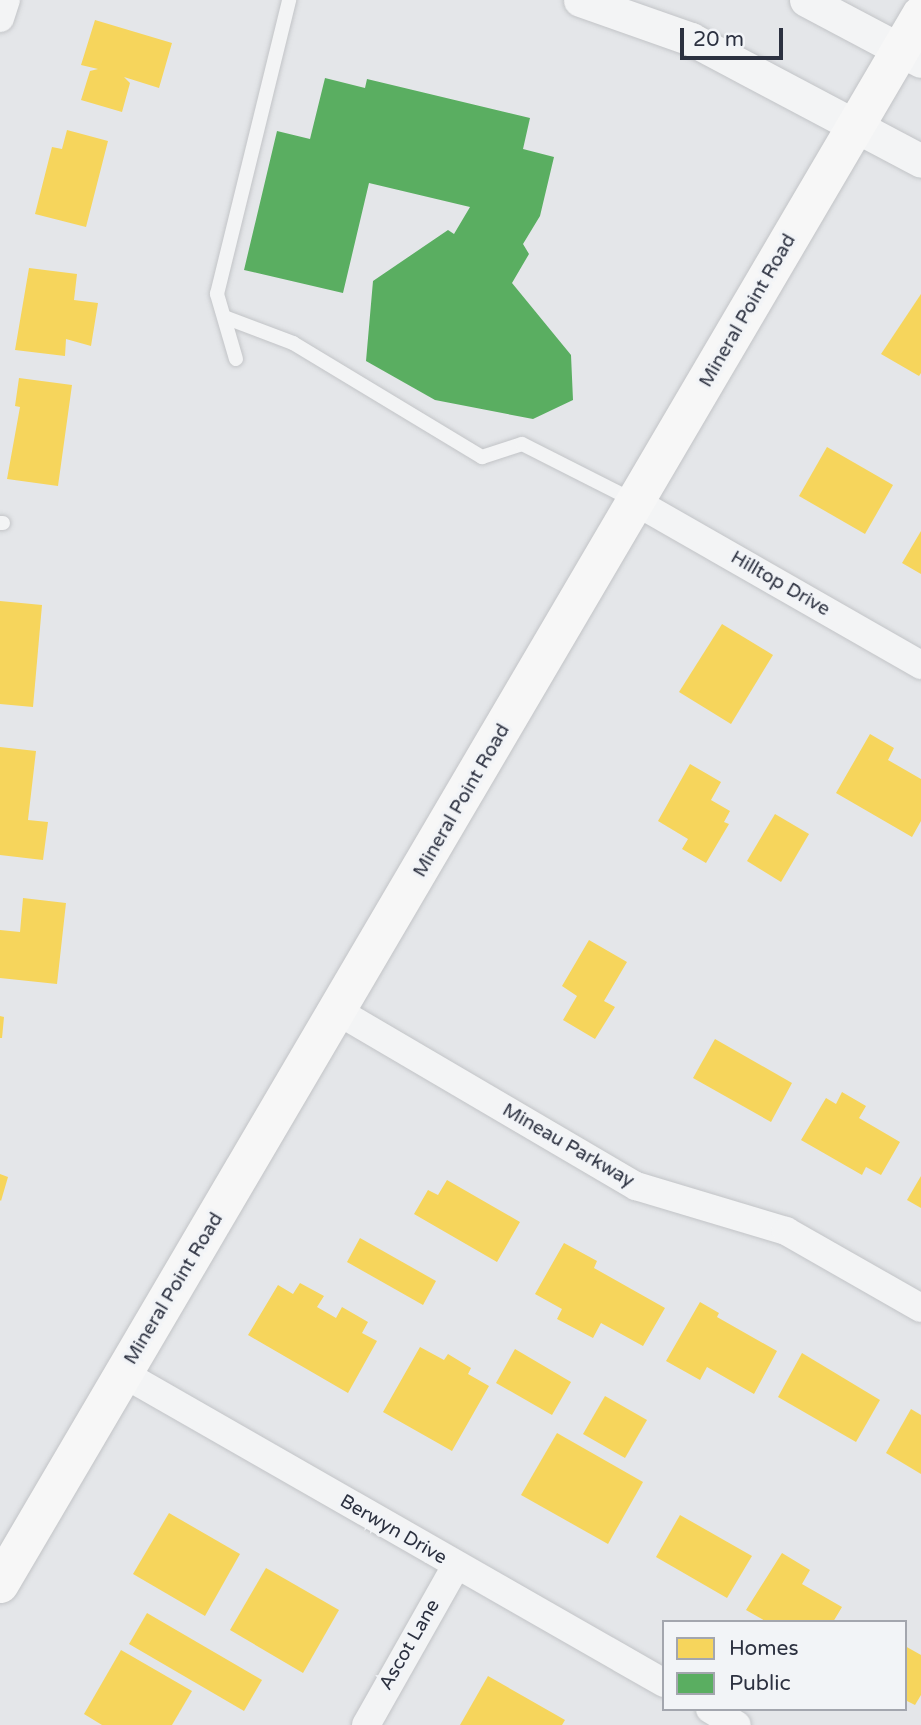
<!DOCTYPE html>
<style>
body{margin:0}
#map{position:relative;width:921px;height:1725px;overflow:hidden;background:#e4e6e9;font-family:"Varela Round",sans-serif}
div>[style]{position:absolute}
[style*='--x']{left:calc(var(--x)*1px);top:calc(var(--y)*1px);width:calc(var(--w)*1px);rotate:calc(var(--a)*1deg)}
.homes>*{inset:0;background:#f6d55c}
.public>*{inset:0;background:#5aae61}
.roads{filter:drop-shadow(0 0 2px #c2c4c7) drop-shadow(0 0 2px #c2c4c7)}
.service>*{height:14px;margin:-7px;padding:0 7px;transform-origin:7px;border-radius:7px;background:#f3f4f5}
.minor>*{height:28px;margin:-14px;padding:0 14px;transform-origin:14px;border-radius:14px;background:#f3f4f5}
.tertiary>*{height:33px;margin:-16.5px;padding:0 16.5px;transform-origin:16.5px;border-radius:16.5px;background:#f3f4f5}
.secondary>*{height:38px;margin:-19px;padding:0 19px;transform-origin:19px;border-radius:19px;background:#f7f7f7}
span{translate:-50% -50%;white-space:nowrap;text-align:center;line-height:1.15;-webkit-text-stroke:7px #f2f4f7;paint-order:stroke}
.street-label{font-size:19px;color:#2c3140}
.legend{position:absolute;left:662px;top:1620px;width:245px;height:91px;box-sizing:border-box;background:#f2f4f7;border:2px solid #a3a6ae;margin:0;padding:9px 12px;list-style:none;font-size:21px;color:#2c3140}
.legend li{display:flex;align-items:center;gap:14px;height:35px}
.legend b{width:35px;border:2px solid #a3a6ae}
.scale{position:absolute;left:680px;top:28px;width:103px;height:32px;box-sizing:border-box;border:4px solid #2c3140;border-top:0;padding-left:9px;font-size:21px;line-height:24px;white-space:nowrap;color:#2c3140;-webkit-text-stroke:5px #f2f4f7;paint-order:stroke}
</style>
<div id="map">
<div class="homes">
<i style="clip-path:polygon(95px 20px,172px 43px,159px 88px,124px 77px,130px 83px,122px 112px,81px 100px,90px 71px,98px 69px,81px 65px)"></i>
<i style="clip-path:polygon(67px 130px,108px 141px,86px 227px,35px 214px,52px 147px,62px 149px)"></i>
<i style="clip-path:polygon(29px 268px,77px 274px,74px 300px,98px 303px,91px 346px,66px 339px,65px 356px,15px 350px)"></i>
<i style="clip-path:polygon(921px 294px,921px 373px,919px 376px,881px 354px)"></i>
<i style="clip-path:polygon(19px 378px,72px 385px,58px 486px,7px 479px,20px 407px,15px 406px)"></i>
<i style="clip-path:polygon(827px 447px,893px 485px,865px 534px,799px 496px)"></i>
<i style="clip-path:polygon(921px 531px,921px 574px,902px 563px)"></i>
<i style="clip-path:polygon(0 601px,42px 605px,33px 707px,0 704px)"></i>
<i style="clip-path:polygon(722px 624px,773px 655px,731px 724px,679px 692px)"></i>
<i style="clip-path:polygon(870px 734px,894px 748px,888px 760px,921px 779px,921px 821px,912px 837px,836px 793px)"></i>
<i style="clip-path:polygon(0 747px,36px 751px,28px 820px,48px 822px,43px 860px,0 855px)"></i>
<i style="clip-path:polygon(690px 764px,721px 782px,711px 800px,730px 811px,724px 822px,729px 824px,706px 863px,682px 849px,688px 839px,658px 821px)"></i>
<i style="clip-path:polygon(775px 814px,809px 834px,781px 882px,747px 861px)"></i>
<i style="clip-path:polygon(23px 898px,66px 903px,57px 984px,0 978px,0 930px,20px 932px)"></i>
<i style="clip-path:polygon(589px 940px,627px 962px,604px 1001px,615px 1007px,595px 1039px,563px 1020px,577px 996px,562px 986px)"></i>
<i style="clip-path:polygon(0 1016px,4px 1017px,2px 1038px,0 1038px)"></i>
<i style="clip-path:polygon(715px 1039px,792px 1083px,771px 1122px,693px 1078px)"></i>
<i style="clip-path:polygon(842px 1092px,866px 1106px,859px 1118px,900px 1142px,881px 1175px,866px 1167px,862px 1175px,801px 1140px,826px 1098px,836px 1104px)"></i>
<i style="clip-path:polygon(0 1174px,8px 1177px,1px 1201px,0 1200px)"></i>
<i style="clip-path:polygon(921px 1176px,921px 1208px,907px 1200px)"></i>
<i style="clip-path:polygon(447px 1180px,520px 1222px,497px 1262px,414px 1214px,428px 1190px,438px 1195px)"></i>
<i style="clip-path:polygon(360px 1238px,436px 1281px,423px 1305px,347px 1262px)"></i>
<i style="clip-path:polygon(564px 1243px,597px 1261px,594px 1268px,665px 1308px,643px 1346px,601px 1323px,593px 1338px,557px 1319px,562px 1309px,535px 1294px)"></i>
<i style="clip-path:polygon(300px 1283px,324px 1296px,317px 1307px,336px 1318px,342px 1307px,368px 1322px,362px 1333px,377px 1341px,348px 1393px,248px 1335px,278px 1285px,293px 1294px)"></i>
<i style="clip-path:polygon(700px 1302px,719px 1313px,717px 1317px,777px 1351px,754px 1394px,707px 1367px,700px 1380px,666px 1361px)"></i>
<i style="clip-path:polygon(420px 1347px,444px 1360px,448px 1354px,471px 1368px,468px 1374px,489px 1386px,452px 1451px,383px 1412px)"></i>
<i style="clip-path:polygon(515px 1349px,571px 1382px,552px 1415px,496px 1383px)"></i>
<i style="clip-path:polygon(802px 1353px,880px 1400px,856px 1442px,778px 1397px)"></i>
<i style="clip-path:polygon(605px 1396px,647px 1420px,625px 1458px,583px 1434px)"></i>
<i style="clip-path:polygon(911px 1409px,921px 1415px,921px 1474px,886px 1453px)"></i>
<i style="clip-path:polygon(557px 1433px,643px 1482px,608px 1544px,521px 1495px)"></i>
<i style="clip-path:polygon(169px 1513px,240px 1554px,205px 1616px,133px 1574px)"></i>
<i style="clip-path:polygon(680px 1515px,752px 1556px,727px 1598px,656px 1557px)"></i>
<i style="clip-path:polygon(782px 1553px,810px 1570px,802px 1584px,842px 1607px,833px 1622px,767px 1622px,746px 1610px)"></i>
<i style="clip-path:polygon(266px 1568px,339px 1610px,303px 1673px,230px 1630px)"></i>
<i style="clip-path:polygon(147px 1613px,262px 1680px,244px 1711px,129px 1644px)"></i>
<i style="clip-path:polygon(905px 1646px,921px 1655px,921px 1695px,915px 1705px,905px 1700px)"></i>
<i style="clip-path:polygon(121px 1650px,192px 1691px,172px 1725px,102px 1725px,84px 1714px)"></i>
<i style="clip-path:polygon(488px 1676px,565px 1720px,562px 1725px,460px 1725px)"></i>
</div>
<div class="public">
<i style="clip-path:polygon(325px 78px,365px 88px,367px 79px,530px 118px,523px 149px,554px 157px,540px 216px,523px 244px,529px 254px,512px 283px,571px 355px,573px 400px,533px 419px,435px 400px,366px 361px,373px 281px,448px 230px,454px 234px,470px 207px,369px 183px,343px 293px,244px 270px,277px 131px,310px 139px)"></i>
</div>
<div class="roads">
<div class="service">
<i style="--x:227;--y:318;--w:71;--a:20.7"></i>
<i style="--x:293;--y:343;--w:221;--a:31.1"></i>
<i style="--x:482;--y:457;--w:42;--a:-18"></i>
<i style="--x:522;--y:444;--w:127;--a:26.8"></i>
<i style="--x:236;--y:359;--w:68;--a:-106.3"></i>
<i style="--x:217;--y:294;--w:303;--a:-76.2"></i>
<i style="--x:0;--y:523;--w:3;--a:0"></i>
</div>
<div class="minor">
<i style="--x:0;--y:18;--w:19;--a:-72"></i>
<i style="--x:638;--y:503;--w:326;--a:29.8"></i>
<i style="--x:339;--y:1012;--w:344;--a:30.4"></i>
<i style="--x:636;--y:1186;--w:157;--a:16.7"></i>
<i style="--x:786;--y:1231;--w:155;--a:29.7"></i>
<i style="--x:124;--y:1374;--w:622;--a:29.78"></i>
<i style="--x:710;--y:1709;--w:31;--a:31"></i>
<i style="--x:366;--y:1725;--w:183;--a:-60.5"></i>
</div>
<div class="tertiary">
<i style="--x:580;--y:0;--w:118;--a:19.4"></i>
<i style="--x:691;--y:39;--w:260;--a:27.9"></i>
<i style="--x:806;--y:0;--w:130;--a:27.9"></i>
</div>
<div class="secondary">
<i style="--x:0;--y:1584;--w:1819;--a:-59.59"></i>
</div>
</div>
<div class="street-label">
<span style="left:748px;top:311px;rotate:-60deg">Mineral Point Road</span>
<span style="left:780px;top:584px;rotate:30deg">Hilltop Drive</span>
<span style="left:462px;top:801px;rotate:-60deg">Mineral Point Road</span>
<span style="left:568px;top:1146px;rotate:30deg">Mineau Parkway</span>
<span style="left:174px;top:1289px;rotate:-59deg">Mineral Point Road</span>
<span style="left:393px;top:1530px;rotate:30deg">Berwyn Drive</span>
<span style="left:410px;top:1645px;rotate:-60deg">Ascot Lane</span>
</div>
<ul class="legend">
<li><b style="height:19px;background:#f6d55c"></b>Homes</li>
<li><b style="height:19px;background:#5aae61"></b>Public</li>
</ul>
<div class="scale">20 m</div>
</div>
